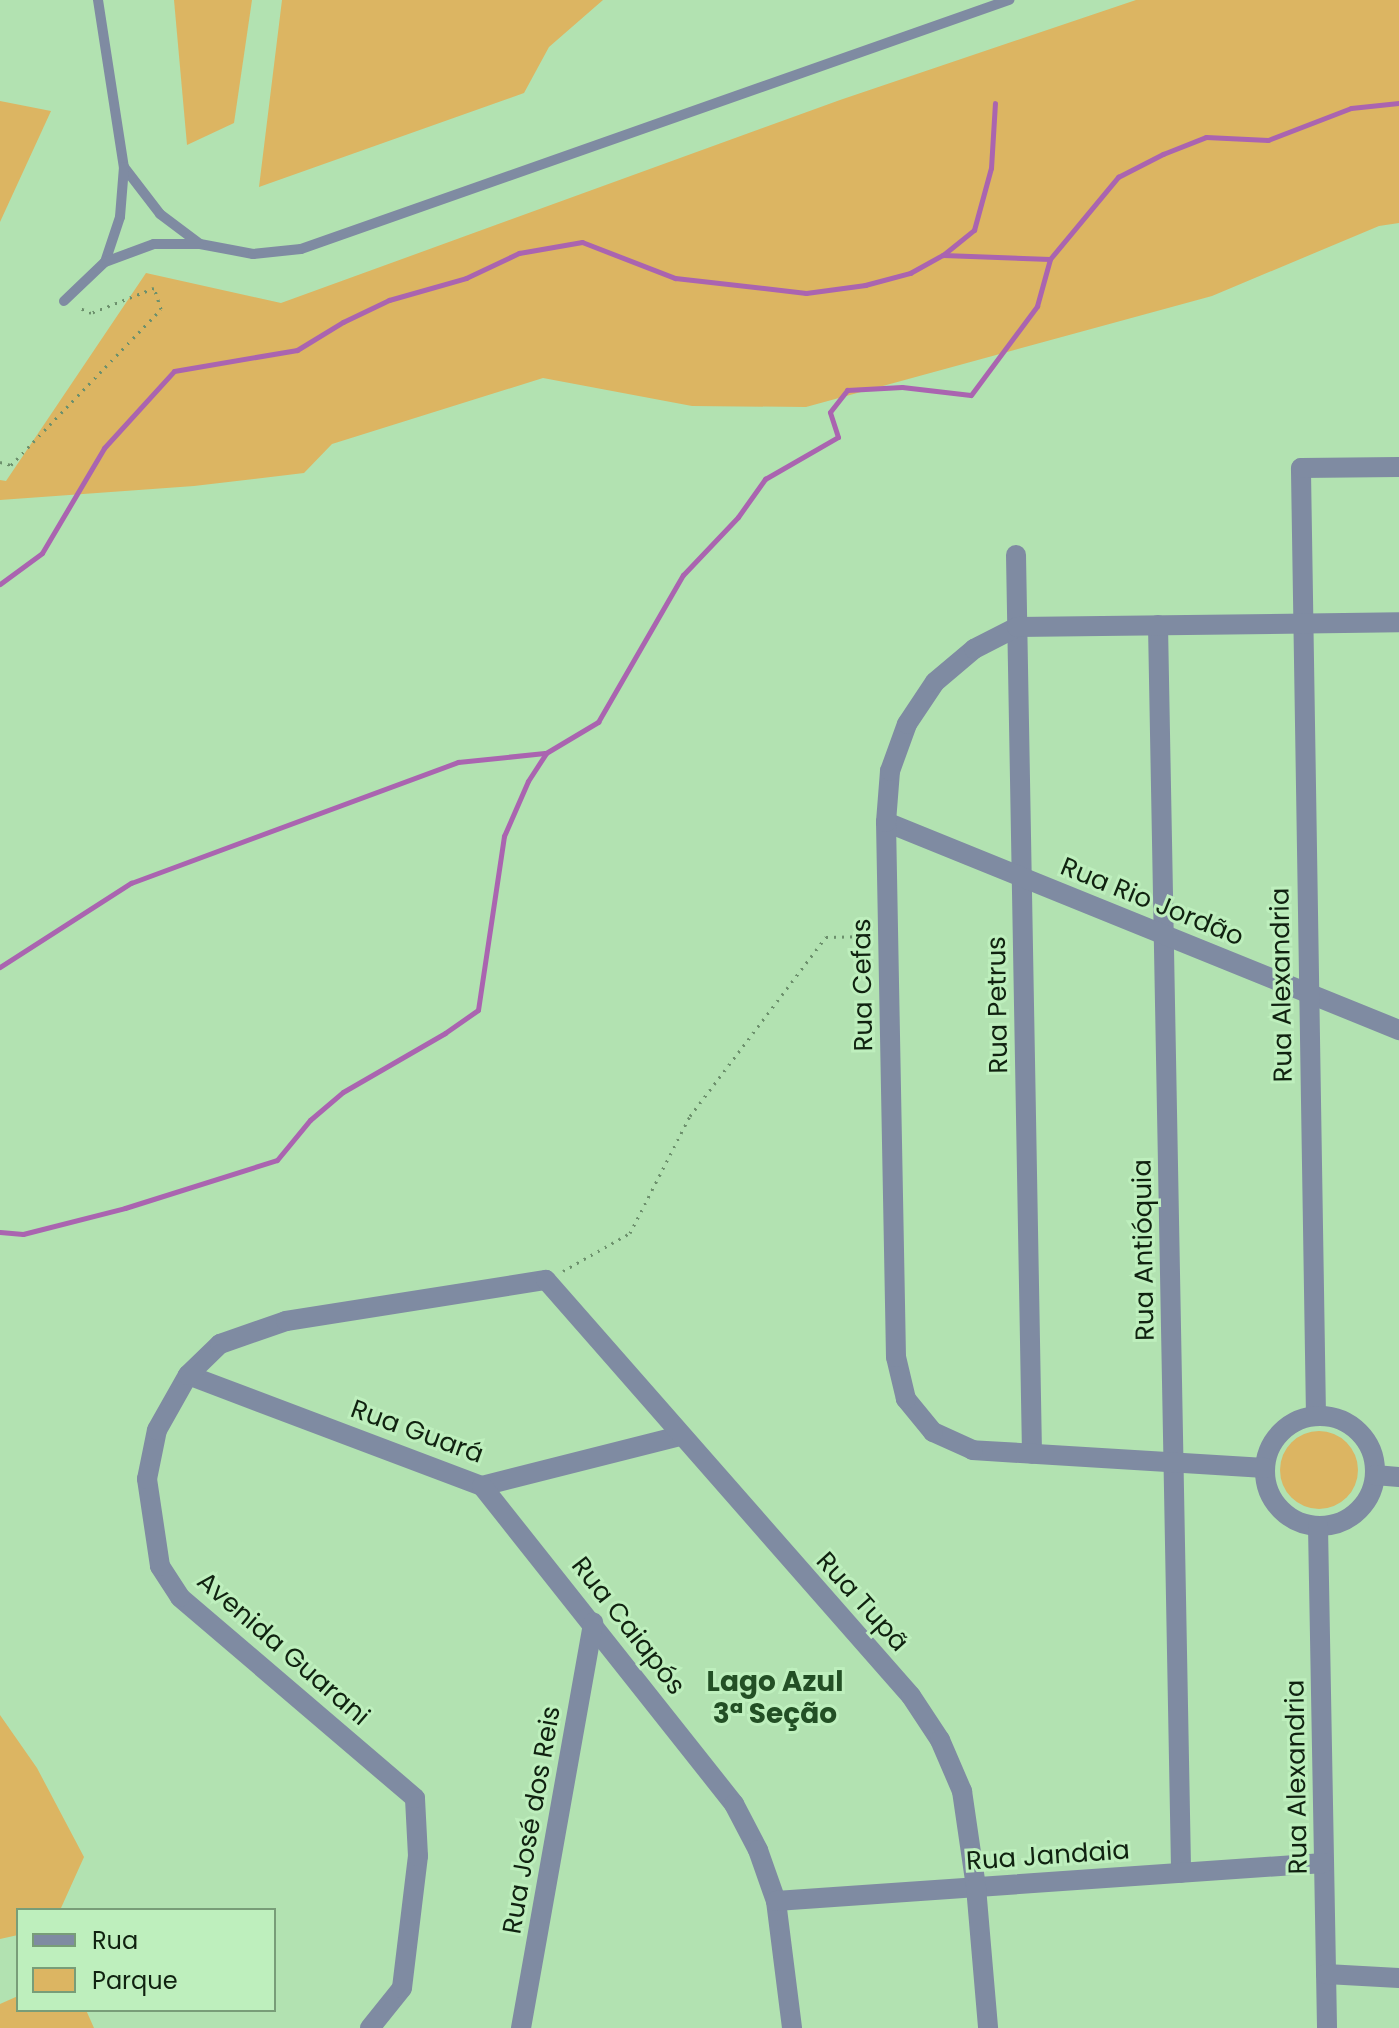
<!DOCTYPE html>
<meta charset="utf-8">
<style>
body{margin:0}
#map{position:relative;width:1399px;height:2028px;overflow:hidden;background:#b2e2b1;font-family:Poppins,sans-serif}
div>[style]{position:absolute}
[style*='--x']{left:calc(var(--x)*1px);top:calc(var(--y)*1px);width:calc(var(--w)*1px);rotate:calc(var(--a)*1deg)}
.green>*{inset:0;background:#dcb562}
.round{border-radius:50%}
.stream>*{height:5px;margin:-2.5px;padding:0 2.5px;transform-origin:2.5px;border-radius:2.5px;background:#aa64b0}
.path>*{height:3px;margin-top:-1.5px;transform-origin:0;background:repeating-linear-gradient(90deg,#6c906c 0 2px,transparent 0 8px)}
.lane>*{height:10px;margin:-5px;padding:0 5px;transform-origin:5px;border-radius:5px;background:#7f8ba2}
.street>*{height:20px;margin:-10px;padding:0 10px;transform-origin:10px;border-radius:10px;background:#7f8ba2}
.street>.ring{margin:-10px;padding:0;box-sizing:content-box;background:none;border:20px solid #7f8ba2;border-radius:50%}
span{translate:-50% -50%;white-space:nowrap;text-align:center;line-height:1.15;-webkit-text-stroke:6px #beefbd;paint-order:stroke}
.street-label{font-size:26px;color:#102210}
.neighbourhood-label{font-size:28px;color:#234f25;font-weight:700}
.legend{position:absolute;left:16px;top:1908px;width:260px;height:104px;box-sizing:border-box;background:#beefbd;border:2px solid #789d78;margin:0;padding:10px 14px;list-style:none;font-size:24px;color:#102210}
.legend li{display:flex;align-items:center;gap:16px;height:40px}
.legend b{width:40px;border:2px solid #789d78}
</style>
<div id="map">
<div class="green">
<i style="clip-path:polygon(174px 0,252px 0,234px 123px,187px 145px)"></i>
<i style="clip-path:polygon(282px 0,603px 0,549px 47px,524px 93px,259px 187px)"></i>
<i style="clip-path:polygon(1136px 0,1399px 0,1399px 223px,1379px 226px,1212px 296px,806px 407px,692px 406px,543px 378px,332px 444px,304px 473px,194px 486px,0 500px,0 480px,6px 481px,146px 273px,281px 303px,840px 100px)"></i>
<i style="clip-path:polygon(0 101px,51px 111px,0 222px)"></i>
<i class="round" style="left:1280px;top:1431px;width:78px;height:78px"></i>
<i style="clip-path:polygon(0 1715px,37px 1768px,84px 1857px,61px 1908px,18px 1910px,18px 1935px,0 1939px)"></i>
<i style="clip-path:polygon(18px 1996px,18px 2010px,86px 2010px,94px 2028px,0 2028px,0 2004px)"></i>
</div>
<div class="stream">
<i style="--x:943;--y:255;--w:40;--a:-39"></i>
<i style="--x:974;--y:230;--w:64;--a:-74.7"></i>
<i style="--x:991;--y:168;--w:65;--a:-86.5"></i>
<i style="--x:0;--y:584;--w:52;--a:-36.4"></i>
<i style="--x:42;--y:553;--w:122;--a:-59.4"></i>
<i style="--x:104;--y:448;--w:104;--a:-47.7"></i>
<i style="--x:174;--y:371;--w:125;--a:-9.7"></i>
<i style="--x:297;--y:350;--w:54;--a:-31.3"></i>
<i style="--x:343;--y:322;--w:51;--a:-25.6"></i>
<i style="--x:389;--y:300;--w:80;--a:-15.9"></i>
<i style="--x:466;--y:278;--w:59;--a:-25.3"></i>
<i style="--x:519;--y:253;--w:64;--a:-9.9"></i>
<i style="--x:582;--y:242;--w:100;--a:21.2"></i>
<i style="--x:675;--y:278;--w:132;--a:6.5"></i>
<i style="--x:806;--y:293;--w:60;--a:-7.7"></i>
<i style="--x:865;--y:285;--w:47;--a:-14.9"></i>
<i style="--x:910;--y:273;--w:38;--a:-29"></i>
<i style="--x:943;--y:255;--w:107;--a:2.1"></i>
<i style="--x:1050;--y:259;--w:107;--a:-50.3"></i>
<i style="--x:1118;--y:177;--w:51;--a:-27.1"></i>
<i style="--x:1163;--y:154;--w:46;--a:-21.6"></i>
<i style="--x:1206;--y:137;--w:62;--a:2.8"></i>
<i style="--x:1268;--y:140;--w:89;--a:-21.1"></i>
<i style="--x:1351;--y:108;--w:48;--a:-5.9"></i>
<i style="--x:0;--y:967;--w:156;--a:-32.7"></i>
<i style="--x:131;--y:883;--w:349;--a:-20.3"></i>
<i style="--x:458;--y:762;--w:87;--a:-5.9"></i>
<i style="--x:0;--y:1232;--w:23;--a:5"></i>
<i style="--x:23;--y:1234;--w:105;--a:-14.3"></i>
<i style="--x:125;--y:1208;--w:159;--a:-17.5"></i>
<i style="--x:277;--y:1160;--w:52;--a:-50.5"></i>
<i style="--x:310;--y:1120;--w:43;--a:-40.3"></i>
<i style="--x:343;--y:1092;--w:118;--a:-30"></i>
<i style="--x:445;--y:1033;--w:40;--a:-34.9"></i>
<i style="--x:478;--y:1010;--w:176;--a:-81.5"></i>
<i style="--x:504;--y:836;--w:60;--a:-66.4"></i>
<i style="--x:528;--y:781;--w:33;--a:-57"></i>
<i style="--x:546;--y:753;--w:61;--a:-30.8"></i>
<i style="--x:598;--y:722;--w:170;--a:-60"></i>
<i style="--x:683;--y:575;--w:80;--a:-46.5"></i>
<i style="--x:738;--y:517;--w:47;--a:-54.6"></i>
<i style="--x:765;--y:479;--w:84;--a:-29.9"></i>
<i style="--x:838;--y:437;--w:26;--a:-108"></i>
<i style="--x:830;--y:412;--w:28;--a:-52"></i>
<i style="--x:847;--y:390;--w:55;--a:-3.1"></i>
<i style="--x:902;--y:387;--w:69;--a:6.6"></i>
<i style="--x:971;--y:395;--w:111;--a:-53.4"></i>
<i style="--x:1037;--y:306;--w:49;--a:-74.5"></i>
</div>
<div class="path">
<i style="--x:0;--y:462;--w:11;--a:15"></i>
<i style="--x:11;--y:465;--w:216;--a:-46.1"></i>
<i style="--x:161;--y:309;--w:22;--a:-108"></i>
<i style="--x:154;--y:288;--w:68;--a:158.4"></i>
<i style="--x:91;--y:313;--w:14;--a:-155"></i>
<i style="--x:563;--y:1271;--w:77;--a:-29.6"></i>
<i style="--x:630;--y:1233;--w:131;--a:-62.9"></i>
<i style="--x:690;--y:1116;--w:225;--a:-52.8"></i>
<i style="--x:826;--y:937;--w:44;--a:-1.3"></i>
</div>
<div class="lane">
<i style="--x:98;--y:0;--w:169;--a:81.2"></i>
<i style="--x:124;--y:167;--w:59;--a:52.5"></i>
<i style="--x:160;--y:214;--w:50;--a:36.9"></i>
<i style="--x:200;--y:244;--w:54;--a:10.7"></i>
<i style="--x:253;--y:254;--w:48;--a:-5.9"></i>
<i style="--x:301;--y:249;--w:751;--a:-19.38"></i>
<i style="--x:124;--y:167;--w:50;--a:94.6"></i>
<i style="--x:120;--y:217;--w:47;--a:108.4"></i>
<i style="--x:105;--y:262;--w:52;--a:-20.2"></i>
<i style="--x:154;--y:244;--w:45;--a:0"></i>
<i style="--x:64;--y:301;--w:57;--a:-43.6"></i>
</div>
<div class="street">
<i style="--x:1016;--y:555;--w:899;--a:88.98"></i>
<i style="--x:1158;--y:625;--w:1248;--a:88.94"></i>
<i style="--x:886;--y:822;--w:554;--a:22.07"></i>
<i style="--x:188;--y:1375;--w:314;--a:20.7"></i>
<i style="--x:482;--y:1486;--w:204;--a:-14.2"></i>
<i style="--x:1316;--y:1416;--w:948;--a:-90.91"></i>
<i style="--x:1301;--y:468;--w:98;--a:-0.6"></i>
<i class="ring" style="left:1265px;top:1416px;width:90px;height:90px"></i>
<i style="--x:1265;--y:1468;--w:293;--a:-176.5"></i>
<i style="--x:973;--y:1450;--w:44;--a:-155.8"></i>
<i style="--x:933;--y:1432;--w:43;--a:-129.3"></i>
<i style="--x:906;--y:1399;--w:43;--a:-103.4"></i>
<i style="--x:896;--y:1357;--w:535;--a:-91.07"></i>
<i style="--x:886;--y:822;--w:51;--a:-85.5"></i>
<i style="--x:890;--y:771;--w:50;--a:-70.1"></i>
<i style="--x:907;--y:724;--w:50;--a:-56.3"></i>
<i style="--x:935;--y:682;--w:51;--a:-40.2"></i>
<i style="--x:974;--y:649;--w:48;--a:-27.1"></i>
<i style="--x:1017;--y:627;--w:382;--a:-0.7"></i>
<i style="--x:1375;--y:1475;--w:24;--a:5"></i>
<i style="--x:482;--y:1486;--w:406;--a:51.6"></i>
<i style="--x:734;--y:1804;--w:52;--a:62.4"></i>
<i style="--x:758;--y:1850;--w:54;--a:70.6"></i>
<i style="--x:776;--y:1901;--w:128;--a:82.8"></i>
<i style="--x:1318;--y:1526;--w:502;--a:88.97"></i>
<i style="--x:776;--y:1901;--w:549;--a:-3.97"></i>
<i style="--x:1326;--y:1974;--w:73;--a:3.1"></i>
<i style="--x:370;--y:2028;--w:51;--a:-51.3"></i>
<i style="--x:402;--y:1988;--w:133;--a:-83.1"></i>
<i style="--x:418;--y:1856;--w:58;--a:-93"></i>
<i style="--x:415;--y:1798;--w:309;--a:-139.5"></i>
<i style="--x:180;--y:1597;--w:37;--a:-123"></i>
<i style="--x:160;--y:1566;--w:88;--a:-98.5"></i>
<i style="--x:147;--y:1479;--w:50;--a:-78.5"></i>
<i style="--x:157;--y:1430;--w:63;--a:-60.6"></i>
<i style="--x:188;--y:1375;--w:45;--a:-44.1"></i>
<i style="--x:220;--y:1344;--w:70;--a:-19.2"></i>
<i style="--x:286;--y:1321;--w:263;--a:-9"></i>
<i style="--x:546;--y:1280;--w:553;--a:48.74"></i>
<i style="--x:911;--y:1696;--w:53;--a:56.6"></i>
<i style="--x:940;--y:1740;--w:56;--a:66.7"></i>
<i style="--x:962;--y:1791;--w:97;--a:81.7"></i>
<i style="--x:976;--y:1887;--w:142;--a:85.1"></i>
<i style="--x:521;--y:2028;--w:412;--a:-79.9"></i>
</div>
<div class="street-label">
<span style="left:1152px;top:902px;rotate:22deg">Rua Rio Jordão</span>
<span style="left:863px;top:985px;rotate:-91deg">Rua Cefas</span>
<span style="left:1282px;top:985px;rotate:-91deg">Rua Alexandria</span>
<span style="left:998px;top:1005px;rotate:-91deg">Rua Petrus</span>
<span style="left:1144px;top:1250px;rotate:-91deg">Rua Antióquia</span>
<span style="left:417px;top:1432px;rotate:20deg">Rua Guará</span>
<span style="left:862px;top:1602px;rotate:48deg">Rua Tupã</span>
<span style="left:628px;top:1626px;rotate:52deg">Rua Caiapós</span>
<span style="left:283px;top:1649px;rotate:41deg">Avenida Guarani</span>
<span style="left:1297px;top:1777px;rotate:-91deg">Rua Alexandria</span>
<span style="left:532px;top:1820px;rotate:-80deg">Rua José dos Reis</span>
<span style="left:1048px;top:1856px;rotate:-4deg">Rua Jandaia</span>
</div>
<div class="neighbourhood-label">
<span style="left:775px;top:1698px">Lago Azul<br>3ª Seção</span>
</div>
<ul class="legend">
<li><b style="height:10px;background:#7f8ba2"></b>Rua</li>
<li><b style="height:22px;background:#dcb562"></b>Parque</li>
</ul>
</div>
